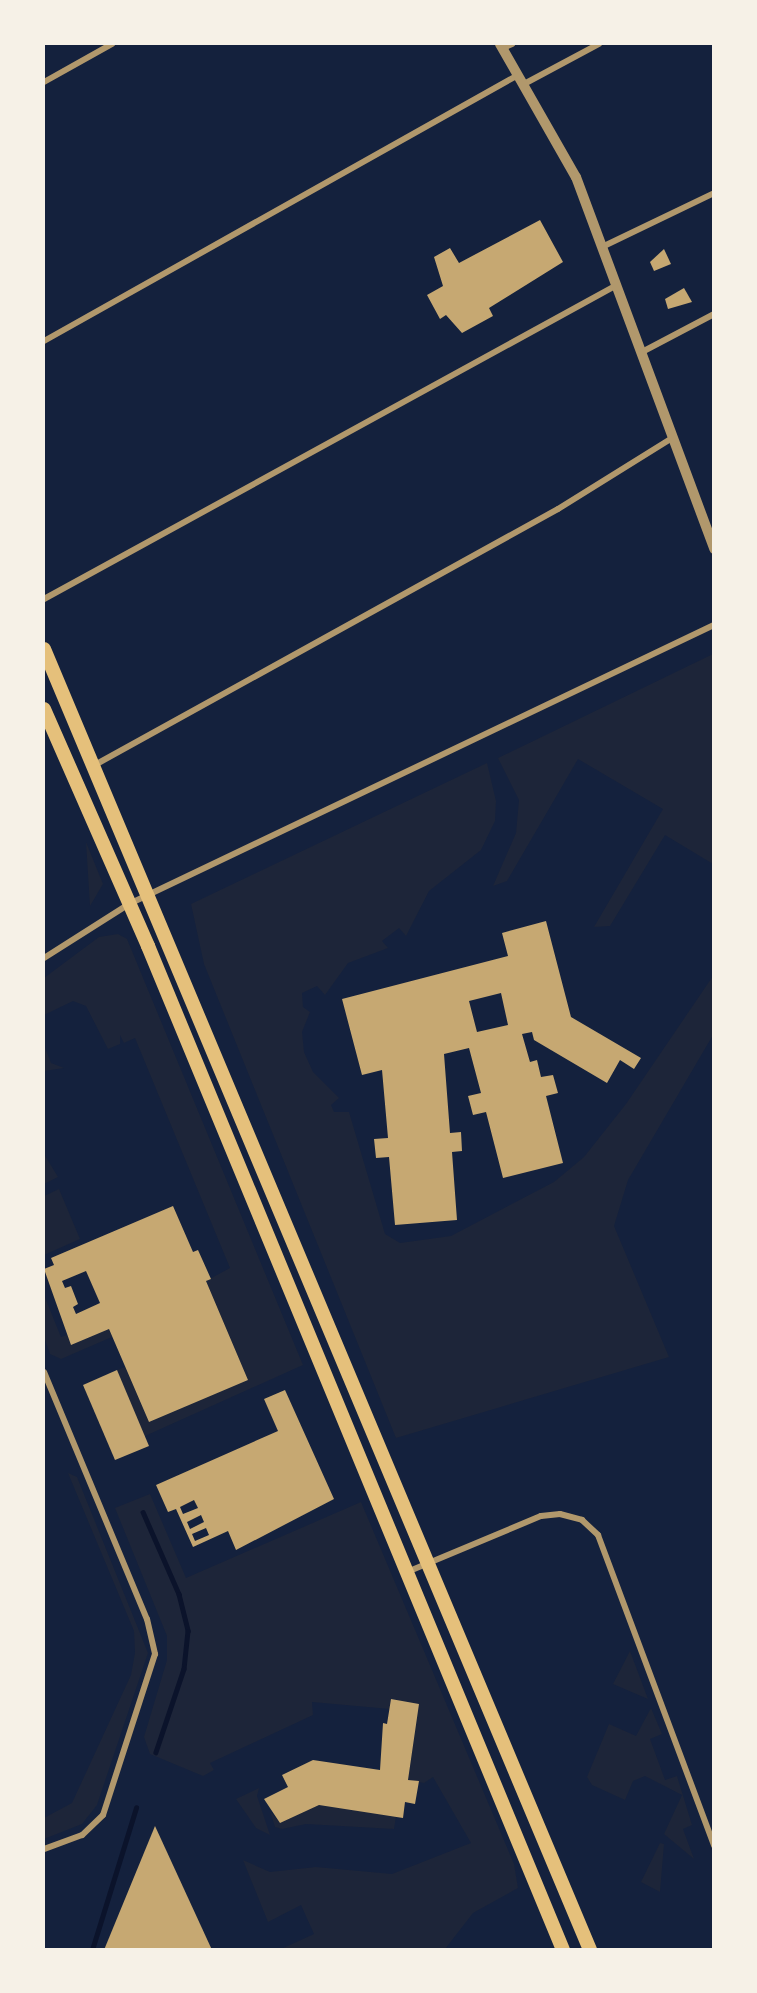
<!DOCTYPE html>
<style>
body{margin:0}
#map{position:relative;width:757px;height:1993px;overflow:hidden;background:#14213d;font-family:Barlow,sans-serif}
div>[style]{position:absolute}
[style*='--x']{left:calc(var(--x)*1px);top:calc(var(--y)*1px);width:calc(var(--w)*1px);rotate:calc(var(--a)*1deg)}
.green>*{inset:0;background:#1d2539}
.stream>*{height:4.5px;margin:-2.25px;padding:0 2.25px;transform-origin:2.25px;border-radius:2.25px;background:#0b132b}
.building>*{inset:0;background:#c6a872}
.minor>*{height:6px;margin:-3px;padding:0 3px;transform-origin:3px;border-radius:3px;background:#b1986c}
.tertiary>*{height:10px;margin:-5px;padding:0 5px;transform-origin:5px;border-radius:5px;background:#b1986c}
.primary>*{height:14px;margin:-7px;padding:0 7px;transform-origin:7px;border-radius:7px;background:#e5c07b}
span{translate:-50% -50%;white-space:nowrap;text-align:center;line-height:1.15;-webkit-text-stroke:4.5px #f6f1e7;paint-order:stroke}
.frame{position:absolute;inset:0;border:45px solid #f6f1e7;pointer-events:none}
</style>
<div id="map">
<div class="green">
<i style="clip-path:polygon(713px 654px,713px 864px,665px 835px,610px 926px,594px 927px,663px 809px,578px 759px,507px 881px,493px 886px,516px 833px,519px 800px,498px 758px)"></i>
<i style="clip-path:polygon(487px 763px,496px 801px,495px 821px,481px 850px,429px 891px,406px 936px,399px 928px,382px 941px,388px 948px,348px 963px,325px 995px,317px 986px,302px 993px,303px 1007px,310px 1012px,302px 1032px,304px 1052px,313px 1072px,339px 1098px,331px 1105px,334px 1112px,349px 1112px,385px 1234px,400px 1243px,451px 1236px,554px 1182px,584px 1157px,626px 1104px,713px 976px,713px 1035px,628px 1180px,614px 1226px,669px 1357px,396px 1438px,204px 964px,191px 904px)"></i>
<i style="clip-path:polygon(86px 842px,103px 884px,90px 906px)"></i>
<i style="clip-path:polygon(118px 934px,127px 939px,303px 1365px,145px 1436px,117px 1370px,125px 1367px,149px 1422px,248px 1380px,206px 1281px,230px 1268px,135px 1038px,124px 1043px,120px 1035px,120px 1044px,108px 1049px,86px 1006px,73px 1001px,44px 1015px,44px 978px,99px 937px)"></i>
<i style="clip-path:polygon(44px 1045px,51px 1063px,64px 1068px,44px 1071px)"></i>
<i style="clip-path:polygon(44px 1154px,58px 1177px,44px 1184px)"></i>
<i style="clip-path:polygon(59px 1189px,80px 1239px,44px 1255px,44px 1196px)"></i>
<i style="clip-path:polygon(44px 1295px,61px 1337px,67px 1335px,71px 1345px,109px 1329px,112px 1337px,61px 1359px,50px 1354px,44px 1337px)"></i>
<i style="clip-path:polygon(68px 1473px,77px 1477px,148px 1653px,97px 1805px,82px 1824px,44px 1839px,44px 1818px,72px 1803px,131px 1675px,135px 1653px,134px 1631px)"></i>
<i style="clip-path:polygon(150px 1494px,186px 1578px,361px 1502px,514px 1864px,518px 1888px,473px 1913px,445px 1949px,281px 1949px,314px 1934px,301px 1905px,268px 1922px,243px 1860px,270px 1872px,316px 1867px,392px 1874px,471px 1843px,433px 1777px,424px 1783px,408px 1780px,419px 1704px,391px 1699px,390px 1709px,312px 1702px,313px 1715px,210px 1763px,214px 1770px,203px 1776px,150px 1754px,144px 1737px,167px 1660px,167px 1636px,115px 1508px)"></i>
<i style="clip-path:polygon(630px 1651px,648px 1699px,613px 1684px)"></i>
<i style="clip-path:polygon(651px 1708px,662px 1734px,650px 1739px,665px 1780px,677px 1776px,692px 1825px,683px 1829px,694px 1859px,664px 1834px,682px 1795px,645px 1776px,633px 1781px,625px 1800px,592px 1785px,587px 1777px,609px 1724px,636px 1736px)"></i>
<i style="clip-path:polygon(259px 1788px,257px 1796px,270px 1835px,256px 1828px,236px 1799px)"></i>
<i style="clip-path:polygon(319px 1805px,396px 1816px,394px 1829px,306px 1824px,282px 1829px,275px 1827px,270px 1811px,280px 1823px)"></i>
<i style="clip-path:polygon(660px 1843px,664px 1844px,660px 1892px,641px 1882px)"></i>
</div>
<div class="stream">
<i style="--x:143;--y:1512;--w:90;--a:66.3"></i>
<i style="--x:179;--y:1594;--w:38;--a:76"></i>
<i style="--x:188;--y:1631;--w:38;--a:96"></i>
<i style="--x:184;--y:1669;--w:88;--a:108.6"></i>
<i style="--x:92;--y:1950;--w:149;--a:-72.8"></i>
</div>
<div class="building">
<i style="clip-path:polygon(540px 220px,563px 262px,489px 308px,493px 316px,462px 333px,446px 315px,440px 319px,427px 295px,443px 286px,434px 257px,450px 248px,459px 263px)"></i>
<i style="clip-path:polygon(664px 249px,671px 264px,654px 271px,650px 262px)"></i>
<i style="clip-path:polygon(684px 288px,692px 302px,668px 309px,665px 299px)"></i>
<i style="clip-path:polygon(evenodd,546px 921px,571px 1017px,641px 1058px,634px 1069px,620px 1060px,607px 1083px,534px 1040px,532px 1032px,522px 1034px,530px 1062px,537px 1060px,541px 1077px,553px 1075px,558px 1093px,546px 1096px,563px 1163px,503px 1178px,486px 1112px,473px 1115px,468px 1096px,481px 1093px,469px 1048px,444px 1054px,450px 1133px,461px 1132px,462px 1151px,452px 1152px,457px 1220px,395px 1225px,389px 1157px,376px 1158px,374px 1139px,388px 1138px,382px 1070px,362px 1075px,342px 999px,508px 956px,502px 933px,546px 921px,501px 993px,508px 1025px,477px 1032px,469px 1001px,501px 993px)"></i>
<i style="clip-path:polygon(evenodd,173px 1206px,193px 1252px,198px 1250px,211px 1279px,206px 1281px,248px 1380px,149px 1422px,109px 1329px,71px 1345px,44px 1269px,54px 1265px,51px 1258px,173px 1206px,86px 1271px,100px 1303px,76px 1314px,73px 1307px,78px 1304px,71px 1286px,65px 1288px,62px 1281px,86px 1271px)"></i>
<i style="clip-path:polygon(117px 1370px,149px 1446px,115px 1460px,83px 1385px)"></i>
<i style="clip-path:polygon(evenodd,285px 1390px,334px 1499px,236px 1550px,228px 1531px,193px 1547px,176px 1509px,168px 1512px,156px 1485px,278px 1431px,264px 1399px,285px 1390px,194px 1500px,198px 1508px,183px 1514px,180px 1507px,194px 1500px,285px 1390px,201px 1515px,204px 1522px,190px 1529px,187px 1522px,201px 1515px,285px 1390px,206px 1528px,209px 1535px,195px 1541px,192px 1534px,206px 1528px)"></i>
<i style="clip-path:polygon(391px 1699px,419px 1704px,408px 1780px,419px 1781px,415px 1804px,405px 1802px,403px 1818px,319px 1805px,280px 1823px,264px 1799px,288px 1787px,282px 1775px,313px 1760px,380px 1770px,383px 1723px,387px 1724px)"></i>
<i style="clip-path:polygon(155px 1826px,212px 1950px,104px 1950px)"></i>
</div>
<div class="minor">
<i style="--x:503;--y:48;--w:10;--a:-24"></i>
<i style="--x:44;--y:82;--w:78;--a:-29.2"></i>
<i style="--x:524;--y:84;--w:85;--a:-28.1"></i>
<i style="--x:604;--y:246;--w:122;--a:-25.7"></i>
<i style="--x:44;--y:341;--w:544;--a:-29.3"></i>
<i style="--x:642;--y:352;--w:81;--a:-27.8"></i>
<i style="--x:44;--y:599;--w:653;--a:-28.72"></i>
<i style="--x:93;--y:766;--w:531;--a:-28.93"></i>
<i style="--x:558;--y:509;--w:134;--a:-31.9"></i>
<i style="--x:44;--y:958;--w:101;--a:-32.4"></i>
<i style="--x:129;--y:904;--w:648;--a:-25.5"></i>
<i style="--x:44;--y:1372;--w:268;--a:67.4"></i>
<i style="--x:147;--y:1619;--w:36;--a:77"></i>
<i style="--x:155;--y:1654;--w:169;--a:107.9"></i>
<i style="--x:103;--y:1815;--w:29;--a:136"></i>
<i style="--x:82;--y:1835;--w:40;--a:159.8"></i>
<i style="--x:407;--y:1572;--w:145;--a:-22.7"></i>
<i style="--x:541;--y:1516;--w:19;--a:-6"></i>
<i style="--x:560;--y:1514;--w:23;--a:15"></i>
<i style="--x:582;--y:1520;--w:22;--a:43"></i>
<i style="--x:598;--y:1535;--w:332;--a:69.5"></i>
</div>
<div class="tertiary">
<i style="--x:500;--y:44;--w:153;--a:60.3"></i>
<i style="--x:576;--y:177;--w:397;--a:69.6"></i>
</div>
<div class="primary">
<i style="--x:44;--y:649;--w:1411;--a:67.23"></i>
<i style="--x:44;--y:709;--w:259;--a:66.3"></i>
<i style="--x:148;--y:946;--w:1086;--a:67.54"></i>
</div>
<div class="frame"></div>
</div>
